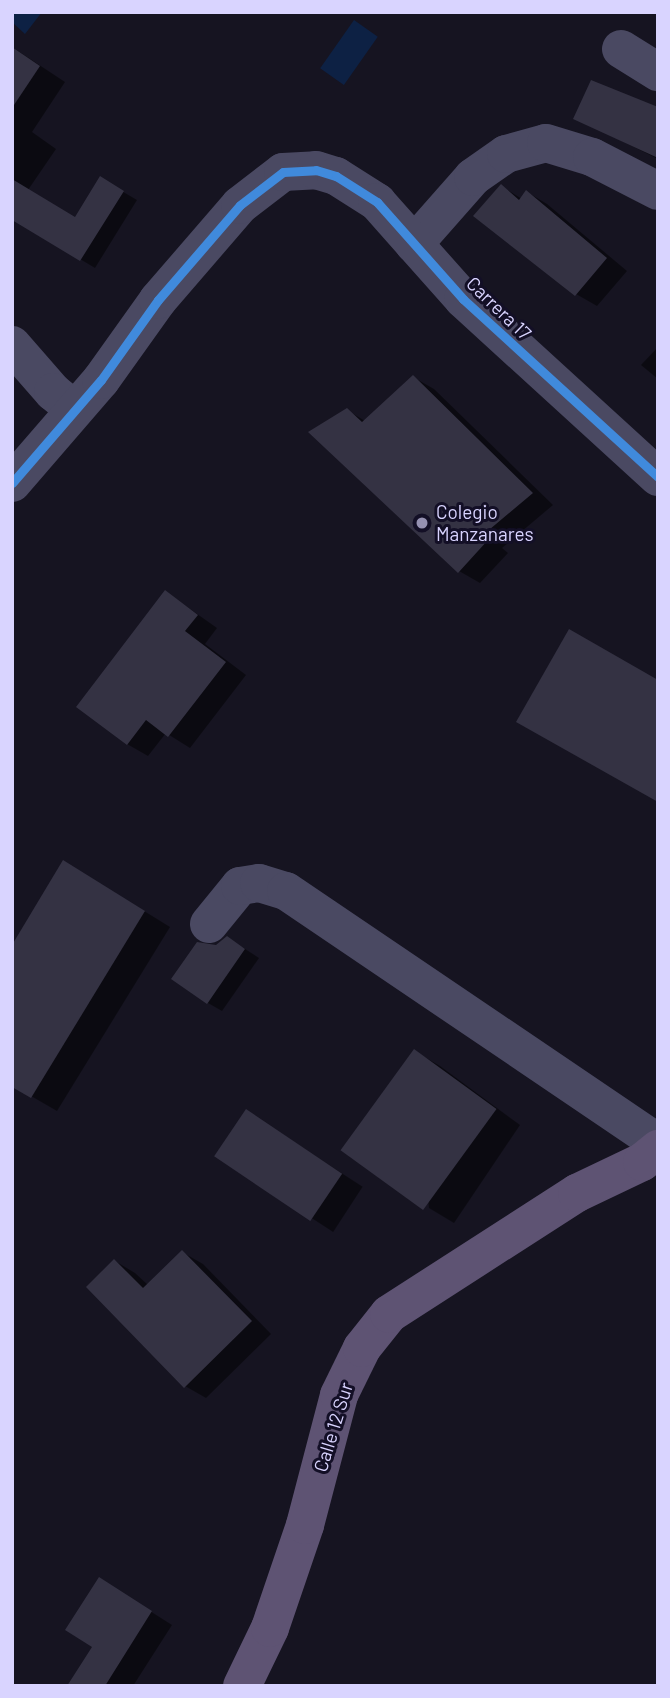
<!DOCTYPE html>
<style>
body{margin:0}
#map{position:relative;width:670px;height:1698px;overflow:hidden;background:#161421;font-family:Barlow,sans-serif}
div>[style]{position:absolute}
.water>*{inset:0;background:#0d2144;transform-origin:0 0}
.shadow>*{inset:0;background:#0007;transform-origin:0 0}
.building>*{inset:0;background:#343243;transform-origin:0 0}
.minor>*{height:38px;margin:-19px;padding:0 19px;transform-origin:19px;border-radius:19px;background:#4a4962}
.major>*{height:38px;margin:-19px;padding:0 19px;transform-origin:19px;border-radius:19px;background:#5e5373}
.cycleway>*{height:9px;margin:-4.5px;padding:0 4.5px;transform-origin:4.5px;border-radius:4.5px;background:#408adc}
.dots>*{width:19px;height:19px;translate:-50% -50%;box-sizing:border-box;border:4px solid #130f26;border-radius:50%}
span{translate:-50% -50%;white-space:nowrap;text-align:center;line-height:1.15;-webkit-text-stroke:6px #130f26;paint-order:stroke}
.street-label{font-size:19px;color:#d9d4ff}
.poi-label{font-size:19px;color:#d9d4ff}
.left{translate:0 -50%;text-align:left}
.frame{position:absolute;inset:0;border:14px solid #d9d4ff;pointer-events:none}
</style>
<div id="map">
<div class="water">
<div style="clip-path:polygon(12px 12px,42px 12px,25px 34px,12px 22px)"></div>
<div style="left:354px;top:20px;width:29px;height:59px;rotate:35deg"></div>
</div>
<div class="shadow">
<div style="clip-path:polygon(12px 47px,65px 82px,32px 132px,56px 149px,28px 190px,12px 180px)"></div>
<div style="clip-path:polygon(658px 109px,658px 159px,576px 118px)"></div>
<div style="clip-path:polygon(101px 179px,137px 200px,95px 268px,20px 223px,76px 219px)"></div>
<div style="clip-path:polygon(501px 186px,522px 199px,527px 192px,547px 204px,627px 271px,597px 306px,576px 294px)"></div>
<div style="clip-path:polygon(658px 347px,658px 379px,641px 365px)"></div>
<div style="clip-path:polygon(413px 377px,434px 389px,553px 505px,502px 548px,508px 553px,480px 583px,459px 571px,347px 410px,365px 421px)"></div>
<div style="clip-path:polygon(166px 592px,217px 628px,205px 644px,246px 675px,190px 748px,166px 733px,148px 756px,127px 744px)"></div>
<div style="clip-path:polygon(89px 877px,170px 927px,57px 1111px,12px 1085px)"></div>
<div style="clip-path:polygon(242px 947px,259px 958px,222px 1011px,208px 1003px)"></div>
<div style="clip-path:polygon(414px 1051px,440px 1066px,520px 1125px,454px 1223px,429px 1208px)"></div>
<div style="left:246px;top:1111px;width:139px;height:54px;rotate:33deg"></div>
<div style="clip-path:polygon(182px 1252px,203px 1264px,271px 1334px,206px 1398px,185px 1386px,115px 1261px,135px 1273px,148px 1285px)"></div>
<div style="clip-path:polygon(120px 1592px,172px 1625px,133px 1686px,69px 1686px,94px 1647px)"></div>
</div>
<div class="building">
<div style="clip-path:polygon(12px 47px,40px 66px,12px 108px)"></div>
<div style="clip-path:polygon(591px 80px,658px 107px,658px 158px,573px 119px)"></div>
<div style="clip-path:polygon(100px 176px,124px 191px,80px 261px,12px 220px,12px 179px,75px 217px)"></div>
<div style="clip-path:polygon(501px 184px,519px 200px,526px 190px,607px 258px,575px 296px,473px 216px)"></div>
<div style="clip-path:polygon(413px 375px,533px 493px,483px 535px,488px 540px,458px 573px,308px 432px,347px 408px,362px 422px)"></div>
<div style="clip-path:polygon(165px 590px,198px 615px,185px 631px,226px 662px,168px 737px,146px 720px,127px 745px,76px 707px)"></div>
<div style="clip-path:polygon(569px 629px,658px 680px,658px 802px,516px 722px)"></div>
<div style="clip-path:polygon(63px 860px,145px 911px,31px 1098px,12px 1087px,12px 945px)"></div>
<div style="clip-path:polygon(227px 936px,245px 949px,207px 1004px,171px 979px,197px 942px,216px 945px)"></div>
<div style="left:414px;top:1049px;width:102px;height:125px;rotate:36deg"></div>
<div style="left:246px;top:1109px;width:116px;height:57px;rotate:34deg"></div>
<div style="clip-path:polygon(182px 1250px,252px 1321px,184px 1388px,86px 1287px,114px 1259px,143px 1288px)"></div>
<div style="clip-path:polygon(99px 1577px,152px 1611px,105px 1686px,67px 1686px,92px 1647px,65px 1630px)"></div>
</div>
<div class="minor">
<div style="left:621px;top:49px;width:44px;rotate:31.9deg"></div>
<div style="left:414px;top:244px;width:89px;rotate:-48.6deg"></div>
<div style="left:473px;top:177px;width:40px;rotate:-34.9deg"></div>
<div style="left:506px;top:154px;width:41px;rotate:-15.4deg"></div>
<div style="left:546px;top:143px;width:48px;rotate:16.9deg"></div>
<div style="left:592px;top:157px;width:74px;rotate:27.3deg"></div>
<div style="left:12px;top:345px;width:62px;rotate:48.9deg"></div>
<div style="left:53px;top:392px;width:27px;rotate:39deg"></div>
<div style="left:12px;top:483px;width:136px;rotate:-49.2deg"></div>
<div style="left:101px;top:380px;width:98px;rotate:-54.5deg"></div>
<div style="left:158px;top:300px;width:125px;rotate:-49.2deg"></div>
<div style="left:240px;top:205px;width:54px;rotate:-37.5deg"></div>
<div style="left:283px;top:172px;width:33px;rotate:-3deg"></div>
<div style="left:316px;top:170px;width:21px;rotate:17deg"></div>
<div style="left:336px;top:176px;width:49px;rotate:32.4deg"></div>
<div style="left:377px;top:202px;width:130px;rotate:48.4deg"></div>
<div style="left:463px;top:299px;width:264px;rotate:42.4deg"></div>
<div style="left:209px;top:924px;width:49px;rotate:-50.8deg"></div>
<div style="left:240px;top:886px;width:19px;rotate:-9deg"></div>
<div style="left:259px;top:883px;width:28px;rotate:17deg"></div>
<div style="left:286px;top:891px;width:449px;rotate:34.1deg"></div>
</div>
<div class="major">
<div style="left:242px;top:1686px;width:64px;rotate:-64.2deg"></div>
<div style="left:270px;top:1628px;width:109px;rotate:-71.2deg"></div>
<div style="left:305px;top:1525px;width:134px;rotate:-75.3deg"></div>
<div style="left:339px;top:1395px;width:52px;rotate:-63.9deg"></div>
<div style="left:362px;top:1348px;width:43px;rotate:-51.5deg"></div>
<div style="left:389px;top:1314px;width:224px;rotate:-32.8deg"></div>
<div style="left:577px;top:1193px;width:72px;rotate:-25.5deg"></div>
<div style="left:642px;top:1162px;width:21px;rotate:-39deg"></div>
</div>
<div class="cycleway">
<div style="left:12px;top:483px;width:136px;rotate:-49.2deg"></div>
<div style="left:101px;top:380px;width:98px;rotate:-54.5deg"></div>
<div style="left:158px;top:300px;width:125px;rotate:-49.2deg"></div>
<div style="left:240px;top:205px;width:54px;rotate:-37.5deg"></div>
<div style="left:283px;top:172px;width:33px;rotate:-3deg"></div>
<div style="left:316px;top:170px;width:21px;rotate:17deg"></div>
<div style="left:336px;top:176px;width:49px;rotate:32.4deg"></div>
<div style="left:377px;top:202px;width:130px;rotate:48.4deg"></div>
<div style="left:463px;top:299px;width:264px;rotate:42.4deg"></div>
</div>
<div class="dots">
<div style="left:422px;top:523px;background:#9591b1"></div>
</div>
<div class="street-label">
<span style="left:499px;top:308px;rotate:44deg">Carrera 17</span>
<span style="left:333px;top:1427px;rotate:-73deg">Calle 12 Sur</span>
</div>
<div class="poi-label">
<span class="left" style="left:436px;top:523px">Colegio<br>Manzanares</span>
</div>
<div class="frame"></div>
</div>
